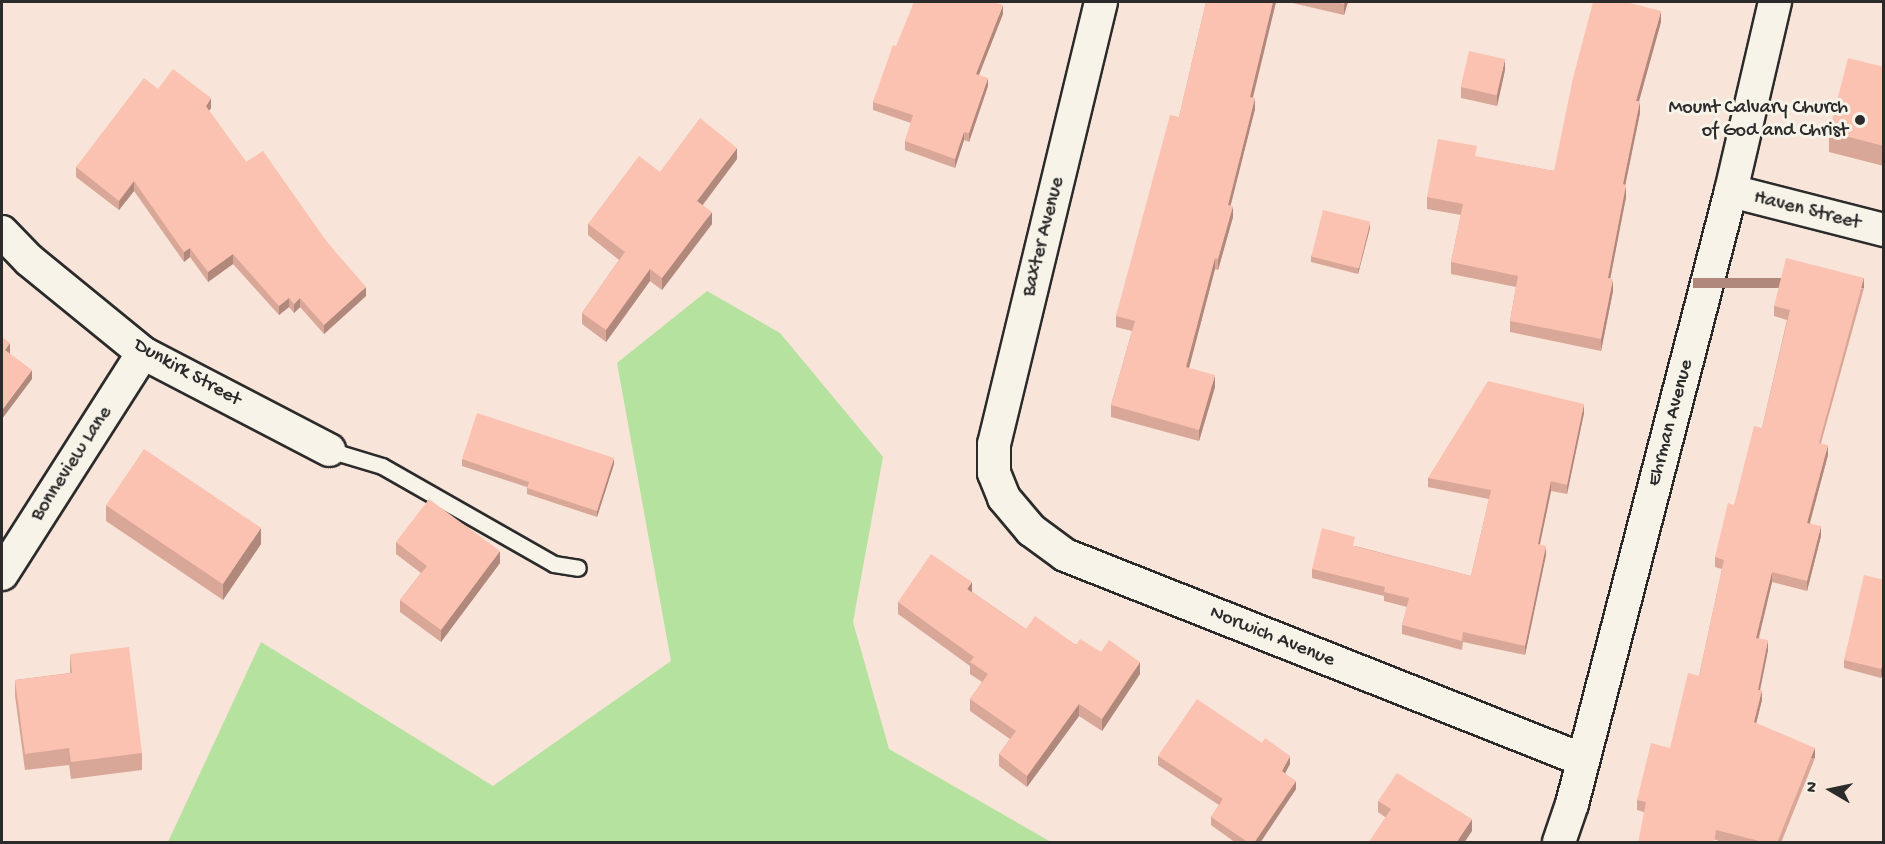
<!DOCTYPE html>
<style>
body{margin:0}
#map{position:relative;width:1885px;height:844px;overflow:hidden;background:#f8e4d8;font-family:"Gochi Hand",sans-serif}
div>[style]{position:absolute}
.green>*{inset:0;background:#b5e29f}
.roads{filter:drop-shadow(2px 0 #2b2b2b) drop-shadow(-2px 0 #2b2b2b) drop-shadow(0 2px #2b2b2b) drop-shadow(0 -2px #2b2b2b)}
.lane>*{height:15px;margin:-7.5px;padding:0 7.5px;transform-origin:7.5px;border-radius:7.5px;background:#f7f3e8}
.street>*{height:32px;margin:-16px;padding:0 16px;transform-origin:16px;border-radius:16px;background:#f7f3e8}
.wall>*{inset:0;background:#d8a798}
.shaded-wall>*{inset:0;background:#b0887c;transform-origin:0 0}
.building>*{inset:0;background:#fbc2b1;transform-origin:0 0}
.dots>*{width:16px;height:16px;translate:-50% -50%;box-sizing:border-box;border:3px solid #f7f3e8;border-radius:50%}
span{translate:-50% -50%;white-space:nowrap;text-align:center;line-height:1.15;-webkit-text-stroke:6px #f7f3e8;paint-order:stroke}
.poi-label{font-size:20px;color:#2b2b2b}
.right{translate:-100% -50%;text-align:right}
.street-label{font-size:20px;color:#2b2b2b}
.frame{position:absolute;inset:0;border:3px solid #2b2b2b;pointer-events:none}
.north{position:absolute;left:1801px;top:760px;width:60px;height:60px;-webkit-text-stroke:4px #f7f3e8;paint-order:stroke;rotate:279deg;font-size:16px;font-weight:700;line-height:24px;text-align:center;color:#2b2b2b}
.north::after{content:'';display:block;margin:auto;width:21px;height:27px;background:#2b2b2b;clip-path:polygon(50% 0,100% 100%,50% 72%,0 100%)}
</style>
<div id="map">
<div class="green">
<div style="clip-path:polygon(707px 291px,780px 333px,883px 457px,853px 622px,889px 749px,1051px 842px,168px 842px,261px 642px,493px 786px,671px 661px,617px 363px)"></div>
</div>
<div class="roads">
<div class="lane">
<div style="left:329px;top:450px;width:55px;rotate:16.8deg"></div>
<div style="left:382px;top:466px;width:198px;rotate:29.7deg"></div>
<div style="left:554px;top:564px;width:24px;rotate:9deg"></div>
</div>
<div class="street">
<div style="left:1101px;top:2px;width:455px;rotate:103.6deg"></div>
<div style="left:994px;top:444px;width:29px;rotate:90deg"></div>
<div style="left:994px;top:473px;width:27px;rotate:68deg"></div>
<div style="left:1004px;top:498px;width:42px;rotate:49.8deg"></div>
<div style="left:1031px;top:530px;width:42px;rotate:36.3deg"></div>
<div style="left:1065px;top:555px;width:557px;rotate:21.59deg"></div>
<div style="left:1731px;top:191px;width:158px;rotate:14.3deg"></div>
<div style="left:2px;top:232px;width:39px;rotate:46deg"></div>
<div style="left:29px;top:260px;width:147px;rotate:39.2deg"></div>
<div style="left:143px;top:353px;width:210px;rotate:27.5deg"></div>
<div style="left:2px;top:574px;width:262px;rotate:-57.5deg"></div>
<div style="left:1559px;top:842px;width:40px;rotate:-71.1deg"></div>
<div style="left:1572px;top:804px;width:633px;rotate:-75.46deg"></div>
<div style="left:1731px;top:191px;width:194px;rotate:-76.9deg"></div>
</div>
</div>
<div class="wall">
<div style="clip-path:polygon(1206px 2px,1276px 2px,1253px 98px,1255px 109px,1230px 205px,1233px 217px,1218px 270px,1215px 269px,1189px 368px,1215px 387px,1199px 441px,1111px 417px,1111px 405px,1132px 331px,1116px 327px,1116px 316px,1179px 117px)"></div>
<div style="clip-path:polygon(1288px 2px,1348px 2px,1344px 15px)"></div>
<div style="clip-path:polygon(1003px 14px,979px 75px,988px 86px,969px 142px,964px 140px,955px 168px,905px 150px,905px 141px,911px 123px,873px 110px,873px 102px,896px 46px)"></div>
<div style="clip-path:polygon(1661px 22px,1639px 101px,1640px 113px,1625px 185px,1626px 197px,1610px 279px,1613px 291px,1601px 351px,1510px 332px,1510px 321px,1516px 287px,1451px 274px,1451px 262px,1461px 215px,1427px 209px,1427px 197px,1477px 157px,1554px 171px)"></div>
<div style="clip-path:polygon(1884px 67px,1884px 166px,1829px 152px,1829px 132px)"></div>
<div style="clip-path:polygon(1505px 70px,1497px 106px,1461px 98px,1461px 87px)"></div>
<div style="clip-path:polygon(158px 89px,211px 108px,209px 111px,246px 162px,327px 242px,366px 296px,324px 334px,300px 307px,294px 313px,289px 307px,279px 315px,233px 264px,208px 282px,190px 257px,184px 262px,134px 191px,119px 210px,76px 177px,76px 167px)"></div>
<div style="clip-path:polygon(737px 159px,703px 205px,712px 224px,662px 290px,650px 281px,606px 342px,582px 324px,582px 313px,619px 260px,588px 235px,588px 224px,660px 172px)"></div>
<div style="clip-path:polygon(1370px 228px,1358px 274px,1311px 262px,1311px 256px)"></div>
<div style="clip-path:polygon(1864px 288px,1821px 443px,1828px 455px,1810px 523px,1821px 536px,1807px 591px,1772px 582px,1759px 638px,1768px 650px,1760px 690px,1762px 700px,1756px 723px,1815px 758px,1781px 843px,1725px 843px,1716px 840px,1644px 812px,1637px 810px,1637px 800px,1670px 748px,1699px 676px,1722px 569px,1715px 567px,1715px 557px,1762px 428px,1787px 320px,1774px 316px,1774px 306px)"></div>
<div style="clip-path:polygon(1584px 413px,1567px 494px,1551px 491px,1540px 544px,1546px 555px,1525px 655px,1463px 642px,1462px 650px,1402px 634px,1402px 625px,1407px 607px,1384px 601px,1384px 596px,1312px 578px,1312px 569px,1355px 546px,1471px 576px,1489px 499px,1428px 487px,1428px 478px)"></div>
<div style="clip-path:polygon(462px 459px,614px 464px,597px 517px,527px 494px,527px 487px,462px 466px)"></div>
<div style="clip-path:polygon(106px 505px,261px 544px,223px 600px,106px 521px)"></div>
<div style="clip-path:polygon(396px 542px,500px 563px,441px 642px,400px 612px,400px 600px,421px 573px,396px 554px)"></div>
<div style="clip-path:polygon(1884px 580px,1884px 670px,1881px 678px,1844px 668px,1844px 660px)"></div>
<div style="clip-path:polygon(972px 592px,1026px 629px,1101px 652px,1140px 674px,1102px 731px,1079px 716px,1027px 787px,999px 766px,999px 754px,1010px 739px,970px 711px,970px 699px,982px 682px,970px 674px,970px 666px,898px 614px,898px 602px)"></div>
<div style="clip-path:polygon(70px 654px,142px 753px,142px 770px,71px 779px,69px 765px,25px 770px,15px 696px,15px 680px,70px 673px)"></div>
<div style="clip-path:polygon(1158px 756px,1290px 764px,1285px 773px,1296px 789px,1260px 843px,1236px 843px,1211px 825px,1211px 817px,1219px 805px,1158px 765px)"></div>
<div style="clip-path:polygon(1378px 801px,1472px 831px,1385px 817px,1378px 812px)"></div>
</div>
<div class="shaded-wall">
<div style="clip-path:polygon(1273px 2px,1276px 2px,1250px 108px,1250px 97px)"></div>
<div style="clip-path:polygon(1345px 2px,1348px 2px,1344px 15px,1344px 4px)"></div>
<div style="clip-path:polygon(1003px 5px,1003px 14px,976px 82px,976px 74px)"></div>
<div style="clip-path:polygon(1661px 11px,1661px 22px,1636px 112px,1636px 101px)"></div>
<div style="clip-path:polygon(1505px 59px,1505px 70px,1497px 106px,1497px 94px)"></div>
<div style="clip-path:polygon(988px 78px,988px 86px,969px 142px,969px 133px)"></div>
<div style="clip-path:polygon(211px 98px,211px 108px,206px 115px,206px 106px)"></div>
<div style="clip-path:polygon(1255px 98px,1255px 109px,1228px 216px,1228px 205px)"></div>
<div style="clip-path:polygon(1640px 101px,1640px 113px,1623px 196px,1623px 184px)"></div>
<div style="clip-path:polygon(964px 132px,964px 140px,955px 168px,955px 159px)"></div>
<div style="clip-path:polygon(737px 148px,737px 159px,697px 212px,697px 201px)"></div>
<div style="clip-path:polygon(134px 181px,134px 191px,119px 210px,119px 201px)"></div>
<div style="clip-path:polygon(1626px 185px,1626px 197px,1608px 290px,1608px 278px)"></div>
<div style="clip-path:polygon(1233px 206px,1233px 217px,1218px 270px,1218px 259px)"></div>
<div style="clip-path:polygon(712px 212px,712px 224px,662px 290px,662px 278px)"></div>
<div style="clip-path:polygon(1370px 222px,1370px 228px,1358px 274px,1358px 268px)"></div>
<div style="clip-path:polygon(190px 248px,190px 257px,184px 262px,184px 252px)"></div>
<div style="clip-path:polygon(233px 254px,233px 264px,208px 282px,208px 272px)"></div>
<div style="clip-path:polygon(1215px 258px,1215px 269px,1186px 379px,1186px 367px)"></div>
<div style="clip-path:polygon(650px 269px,650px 281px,606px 342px,606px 330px)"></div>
<div style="left:1864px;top:278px;width:10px;height:171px;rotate:90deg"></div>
<div style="clip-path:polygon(1613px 279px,1613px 291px,1601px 351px,1601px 339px)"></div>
<div style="clip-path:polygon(366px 287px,366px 296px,324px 334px,324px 325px)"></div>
<div style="clip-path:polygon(289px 298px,289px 307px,279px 315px,279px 306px)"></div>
<div style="clip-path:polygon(300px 298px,300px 307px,294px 313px,294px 304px)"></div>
<div style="clip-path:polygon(10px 343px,10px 353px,5px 359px,5px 350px)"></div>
<div style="clip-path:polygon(32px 370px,32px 379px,2px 419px,2px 410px)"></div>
<div style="clip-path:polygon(1215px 375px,1215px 387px,1199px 441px,1199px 430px)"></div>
<div style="clip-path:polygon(1584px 404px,1584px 413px,1567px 494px,1567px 485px)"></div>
<div style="clip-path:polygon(1828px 445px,1828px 455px,1807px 533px,1807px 523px)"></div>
<div style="clip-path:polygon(614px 458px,614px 464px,597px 517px,597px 511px)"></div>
<div style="clip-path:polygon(1551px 481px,1551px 491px,1538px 553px,1538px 544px)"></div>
<div style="clip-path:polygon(1821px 526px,1821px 536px,1807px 591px,1807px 581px)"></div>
<div style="clip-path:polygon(261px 528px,261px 544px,223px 600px,223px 583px)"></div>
<div style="clip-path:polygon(1546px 546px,1546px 555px,1525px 655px,1525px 646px)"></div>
<div style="clip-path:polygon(500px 551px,500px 563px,441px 642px,441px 630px)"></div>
<div style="clip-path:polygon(1772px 572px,1772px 582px,1756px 648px,1756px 638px)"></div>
<div style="clip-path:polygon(972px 582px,972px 594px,967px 589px)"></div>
<div style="clip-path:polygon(1768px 640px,1768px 650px,1758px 700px,1758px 690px)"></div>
<div style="clip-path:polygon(1884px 661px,1884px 670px,1881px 678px,1881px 669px)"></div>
<div style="clip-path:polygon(1140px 662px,1140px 674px,1102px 731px,1102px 719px)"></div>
<div style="clip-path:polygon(1762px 690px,1762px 700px,1754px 732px,1754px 722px)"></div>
<div style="clip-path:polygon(1079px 704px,1079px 716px,1027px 787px,1027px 776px)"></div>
<div style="left:1815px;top:748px;width:10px;height:102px;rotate:90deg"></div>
<div style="clip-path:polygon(1290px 756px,1290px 764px,1282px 779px,1282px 771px)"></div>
<div style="clip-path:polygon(1296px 781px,1296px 789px,1260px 843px,1254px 843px)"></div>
<div style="clip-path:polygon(1472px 819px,1472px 831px,1464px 843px,1456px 843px)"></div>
</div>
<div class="building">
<div style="clip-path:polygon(914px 2px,994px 2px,1003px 5px,976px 74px,988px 78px,969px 133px,964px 132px,955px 159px,905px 141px,913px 115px,873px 102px,893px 45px,896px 46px)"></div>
<div style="clip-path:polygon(1206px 2px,1273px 2px,1250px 97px,1255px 98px,1228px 205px,1233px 206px,1218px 259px,1215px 258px,1186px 367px,1215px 375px,1199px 430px,1111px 405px,1135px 321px,1116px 316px,1170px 115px,1179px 117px)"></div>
<div style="clip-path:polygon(1334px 2px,1345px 2px,1344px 4px)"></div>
<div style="clip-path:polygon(1593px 2px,1626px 2px,1661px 11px,1636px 101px,1640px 101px,1623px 184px,1626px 185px,1608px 278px,1613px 279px,1601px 339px,1510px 321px,1518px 276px,1451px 262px,1463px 204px,1427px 197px,1438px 139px,1477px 146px,1475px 156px,1554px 171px,1573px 78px)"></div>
<div style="left:1469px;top:51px;width:37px;height:37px;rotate:13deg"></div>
<div style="clip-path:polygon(1848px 58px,1884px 67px,1884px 146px,1829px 132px)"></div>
<div style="clip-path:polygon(173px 69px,211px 98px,206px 106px,246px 162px,263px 151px,327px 242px,366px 287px,324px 325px,300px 298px,294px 304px,289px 298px,279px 306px,233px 254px,208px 272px,190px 248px,184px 252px,134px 181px,119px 201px,76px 167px,144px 78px,158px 89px)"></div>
<div style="clip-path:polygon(700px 118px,737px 148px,697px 201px,712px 212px,662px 278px,650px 269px,606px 330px,582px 313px,625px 252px,588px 224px,639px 156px,660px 172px)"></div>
<div style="left:1323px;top:210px;width:49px;height:48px;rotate:14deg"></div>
<div style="clip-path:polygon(1786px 258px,1864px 278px,1819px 443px,1828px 445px,1807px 523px,1821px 526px,1807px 581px,1772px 572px,1756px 638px,1768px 640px,1758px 690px,1762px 690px,1754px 722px,1815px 748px,1777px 843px,1767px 843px,1716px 830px,1714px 843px,1638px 843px,1646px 802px,1637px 800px,1651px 743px,1670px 748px,1688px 673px,1699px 676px,1724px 560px,1715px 557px,1728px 503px,1734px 505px,1754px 426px,1762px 428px,1790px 310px,1774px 306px)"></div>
<div style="clip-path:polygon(2px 337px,10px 343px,5px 350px,32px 370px,2px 410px)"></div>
<div style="clip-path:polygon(1488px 381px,1584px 404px,1567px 485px,1551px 481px,1538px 544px,1546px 546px,1525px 646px,1463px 632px,1462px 641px,1402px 625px,1409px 598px,1384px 592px,1385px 587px,1312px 569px,1322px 528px,1355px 537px,1353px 546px,1471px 576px,1491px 490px,1428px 478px)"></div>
<div style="clip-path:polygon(477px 413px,614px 458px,597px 511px,527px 488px,529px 482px,462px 459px)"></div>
<div style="left:144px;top:449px;width:141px;height:68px;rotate:34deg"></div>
<div style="clip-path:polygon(429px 499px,500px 551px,441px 630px,400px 600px,427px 566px,396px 542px)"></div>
<div style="clip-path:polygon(931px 554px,972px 582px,967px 589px,1026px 629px,1035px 616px,1076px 645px,1080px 639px,1101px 652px,1109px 640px,1140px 662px,1102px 719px,1079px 704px,1027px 776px,999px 754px,1016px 731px,970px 699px,988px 674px,970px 662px,974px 657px,898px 602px)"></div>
<div style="clip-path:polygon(1864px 575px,1884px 580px,1884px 661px,1881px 669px,1844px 660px)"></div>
<div style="clip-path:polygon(129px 647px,142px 753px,71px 762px,69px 748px,25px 754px,15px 680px,72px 673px,70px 654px)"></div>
<div style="clip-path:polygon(1197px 699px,1262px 743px,1265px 738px,1290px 756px,1282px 771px,1296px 781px,1254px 843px,1249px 843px,1211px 817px,1223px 799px,1158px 756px)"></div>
<div style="clip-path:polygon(1397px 773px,1472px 819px,1456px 843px,1368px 843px,1391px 809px,1378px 801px)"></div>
</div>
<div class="dots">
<div style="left:1860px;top:120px;background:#2b2b2b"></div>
</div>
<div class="poi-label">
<span class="right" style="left:1848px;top:120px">Mount Calvary Church<br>of God and Christ</span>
</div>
<div class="street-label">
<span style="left:1807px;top:211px;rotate:14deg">Haven Street</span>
<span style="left:1044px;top:237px;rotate:-76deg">Baxter Avenue</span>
<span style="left:187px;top:373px;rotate:29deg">Dunkirk Street</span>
<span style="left:1671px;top:423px;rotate:-75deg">Ehrman Avenue</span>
<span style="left:72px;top:464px;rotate:-57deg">Bonneview Lane</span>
<span style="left:1272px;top:637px;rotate:22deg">Norwich Avenue</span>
</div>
<div class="frame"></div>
<div class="north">N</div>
</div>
